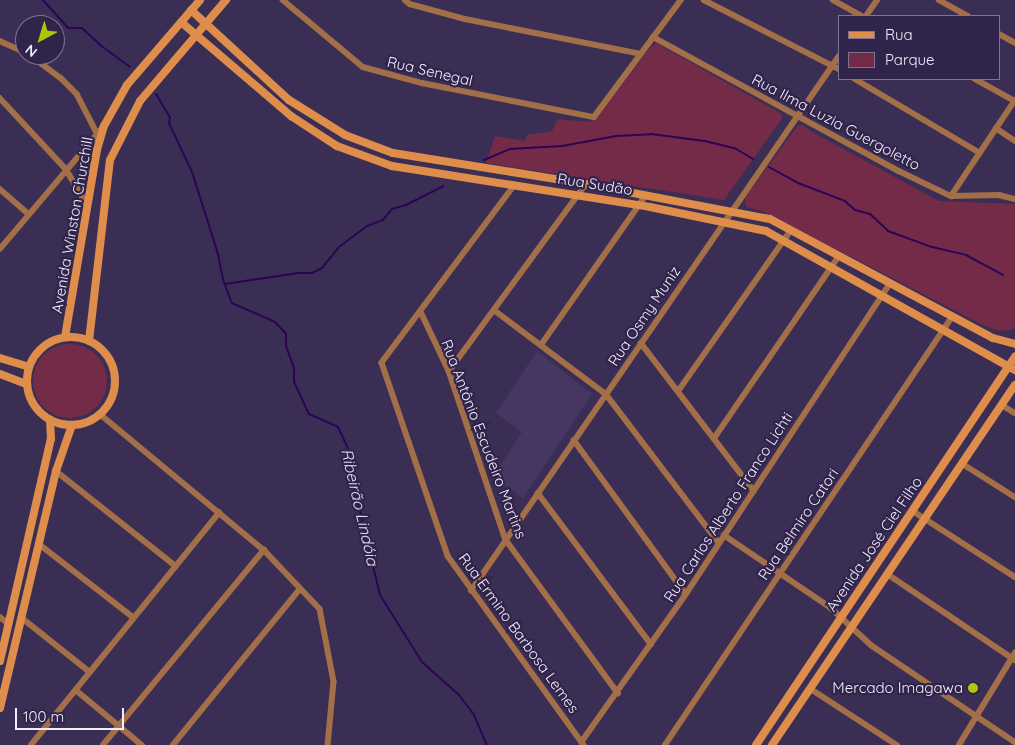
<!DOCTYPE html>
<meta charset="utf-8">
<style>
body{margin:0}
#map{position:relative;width:1015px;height:745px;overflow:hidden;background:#3b2e55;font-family:Quicksand,sans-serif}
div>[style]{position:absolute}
.built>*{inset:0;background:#453663}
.green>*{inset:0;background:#742b48}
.round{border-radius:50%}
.stream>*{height:2px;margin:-1px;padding:0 1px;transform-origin:1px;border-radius:1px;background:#2c0456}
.street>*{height:5.5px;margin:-2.75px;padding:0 2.75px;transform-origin:2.75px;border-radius:2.75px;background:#a26f48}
.secondary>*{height:8px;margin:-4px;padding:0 4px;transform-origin:4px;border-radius:4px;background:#de8d4b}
.secondary>.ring{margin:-4px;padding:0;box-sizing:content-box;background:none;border:8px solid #de8d4b;border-radius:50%}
.dots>*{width:14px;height:14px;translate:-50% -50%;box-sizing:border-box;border:2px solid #31244a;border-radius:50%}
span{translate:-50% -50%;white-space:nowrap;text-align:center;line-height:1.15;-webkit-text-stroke:4.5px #31244a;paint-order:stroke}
.street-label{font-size:15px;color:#f1edfc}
.poi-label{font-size:15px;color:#f1edfc}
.right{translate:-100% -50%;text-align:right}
.water-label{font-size:16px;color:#e0daf1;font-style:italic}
.legend{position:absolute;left:838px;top:15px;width:162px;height:65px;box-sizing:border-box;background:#31244a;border:1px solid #7e7491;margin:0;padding:6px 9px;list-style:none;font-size:15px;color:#f1edfc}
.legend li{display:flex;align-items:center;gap:10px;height:25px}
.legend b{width:25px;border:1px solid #7e7491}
.north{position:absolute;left:15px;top:15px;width:50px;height:50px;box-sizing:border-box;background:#31244a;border:1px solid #7e7491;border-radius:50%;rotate:219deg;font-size:14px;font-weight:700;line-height:20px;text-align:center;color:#f1edfc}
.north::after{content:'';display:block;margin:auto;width:18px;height:22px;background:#aec60a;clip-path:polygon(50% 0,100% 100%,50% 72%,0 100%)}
.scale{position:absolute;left:15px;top:708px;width:109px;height:22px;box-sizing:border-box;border:2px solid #f1edfc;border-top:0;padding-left:6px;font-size:15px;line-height:18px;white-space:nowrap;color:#f1edfc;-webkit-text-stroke:4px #31244a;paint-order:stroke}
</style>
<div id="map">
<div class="built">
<div style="clip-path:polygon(537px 351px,592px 394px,523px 498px,493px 477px,522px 432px,496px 413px)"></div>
</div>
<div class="green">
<div style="clip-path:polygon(656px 43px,780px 113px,783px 117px,724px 200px,486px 163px,495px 136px,525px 141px,527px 135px,552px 131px,558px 119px,587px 122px,595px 120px,651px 47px)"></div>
<div style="clip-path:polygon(798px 125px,803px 125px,812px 132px,939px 201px,1015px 204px,1015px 326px,1011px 330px,1000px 331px,985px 326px,764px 212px,747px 207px,745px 204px,745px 198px)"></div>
<div class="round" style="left:33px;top:344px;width:74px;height:74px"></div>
</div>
<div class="stream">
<div style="left:43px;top:0;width:38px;rotate:48deg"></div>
<div style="left:68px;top:28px;width:14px"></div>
<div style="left:82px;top:28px;width:25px;rotate:43deg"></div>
<div style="left:100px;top:45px;width:37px;rotate:36deg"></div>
<div style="left:156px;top:94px;width:27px;rotate:59deg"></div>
<div style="left:170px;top:117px;width:6px;rotate:99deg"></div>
<div style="left:169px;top:123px;width:54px;rotate:64.9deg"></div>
<div style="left:192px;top:172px;width:86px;rotate:72.4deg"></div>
<div style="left:218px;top:254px;width:26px;rotate:79deg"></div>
<div style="left:223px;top:280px;width:25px;rotate:69deg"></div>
<div style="left:232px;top:303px;width:47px;rotate:23.8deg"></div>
<div style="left:275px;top:322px;width:16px;rotate:47deg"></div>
<div style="left:286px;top:334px;width:12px;rotate:90deg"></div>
<div style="left:286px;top:346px;width:23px;rotate:70deg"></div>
<div style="left:294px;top:368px;width:14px;rotate:90deg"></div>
<div style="left:294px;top:382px;width:35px;rotate:65deg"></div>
<div style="left:309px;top:414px;width:32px;rotate:24deg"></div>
<div style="left:338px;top:427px;width:31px;rotate:65deg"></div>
<div style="left:351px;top:455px;width:43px;rotate:82.1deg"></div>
<div style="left:357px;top:498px;width:100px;rotate:76.7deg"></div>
<div style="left:380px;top:595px;width:79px;rotate:57.9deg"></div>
<div style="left:422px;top:662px;width:50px;rotate:41.7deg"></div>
<div style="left:459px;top:695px;width:25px;rotate:53deg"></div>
<div style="left:474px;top:715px;width:33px;rotate:67deg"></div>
<div style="left:484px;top:160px;width:28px;rotate:-23deg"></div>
<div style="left:510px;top:149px;width:52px;rotate:-3.3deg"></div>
<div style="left:562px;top:146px;width:55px;rotate:-10.5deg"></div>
<div style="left:616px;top:136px;width:35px;rotate:-3deg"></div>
<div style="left:651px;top:134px;width:54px;rotate:7.4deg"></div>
<div style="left:705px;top:141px;width:32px;rotate:14deg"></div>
<div style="left:736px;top:149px;width:20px;rotate:30deg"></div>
<div style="left:769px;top:167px;width:33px;rotate:29deg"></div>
<div style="left:798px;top:183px;width:50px;rotate:21deg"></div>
<div style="left:845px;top:201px;width:13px;rotate:42deg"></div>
<div style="left:855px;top:210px;width:16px;rotate:15deg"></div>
<div style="left:870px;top:214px;width:25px;rotate:43deg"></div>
<div style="left:888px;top:231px;width:47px;rotate:20deg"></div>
<div style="left:932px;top:247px;width:35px;rotate:13deg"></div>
<div style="left:966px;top:255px;width:42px;rotate:28.4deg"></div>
<div style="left:225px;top:284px;width:74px;rotate:-8.6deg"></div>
<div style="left:298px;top:273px;width:14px"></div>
<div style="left:312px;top:273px;width:11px;rotate:-27deg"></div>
<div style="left:322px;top:268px;width:27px;rotate:-51deg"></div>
<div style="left:339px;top:247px;width:35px;rotate:-37deg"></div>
<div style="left:367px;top:226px;width:17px;rotate:-21deg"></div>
<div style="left:383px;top:220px;width:14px;rotate:-51deg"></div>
<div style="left:392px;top:209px;width:15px;rotate:-16deg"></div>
<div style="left:406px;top:205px;width:42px;rotate:-26.6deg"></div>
</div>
<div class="street">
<div style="left:283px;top:0;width:104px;rotate:39.9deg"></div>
<div style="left:363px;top:67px;width:61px;rotate:15.2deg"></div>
<div style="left:422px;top:83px;width:175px;rotate:11.2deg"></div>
<div style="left:594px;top:117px;width:146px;rotate:-53.4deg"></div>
<div style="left:405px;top:0;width:6px;rotate:39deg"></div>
<div style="left:410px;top:4px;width:57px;rotate:15.3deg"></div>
<div style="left:465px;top:19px;width:179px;rotate:11.2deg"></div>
<div style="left:704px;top:0;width:152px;rotate:27.1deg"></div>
<div style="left:833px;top:0;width:33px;rotate:29deg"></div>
<div style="left:939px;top:0;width:33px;rotate:29deg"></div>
<div style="left:866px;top:16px;width:19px;rotate:-55deg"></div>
<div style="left:999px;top:34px;width:18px;rotate:29deg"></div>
<div style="left:653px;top:37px;width:280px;rotate:28.6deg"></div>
<div style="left:899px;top:171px;width:58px;rotate:25.7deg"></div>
<div style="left:951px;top:196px;width:48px;rotate:-1.2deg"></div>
<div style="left:999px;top:195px;width:16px;rotate:14deg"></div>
<div style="left:0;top:41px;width:27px;rotate:24deg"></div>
<div style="left:30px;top:55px;width:39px;rotate:37deg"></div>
<div style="left:61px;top:78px;width:23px;rotate:45deg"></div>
<div style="left:77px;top:94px;width:44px;rotate:62.9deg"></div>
<div style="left:855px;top:79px;width:145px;rotate:30.6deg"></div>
<div style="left:975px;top:79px;width:46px;rotate:28.8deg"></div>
<div style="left:0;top:98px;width:97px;rotate:47.1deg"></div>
<div style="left:66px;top:169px;width:43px;rotate:59.3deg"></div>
<div style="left:996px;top:128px;width:23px;rotate:34deg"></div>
<div style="left:515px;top:185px;width:222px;rotate:126.8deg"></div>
<div style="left:382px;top:363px;width:204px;rotate:71.1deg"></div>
<div style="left:448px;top:556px;width:233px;rotate:54.3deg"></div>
<div style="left:0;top:189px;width:38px;rotate:41deg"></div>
<div style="left:951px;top:196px;width:115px;rotate:-56.3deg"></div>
<div style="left:0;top:249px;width:160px;rotate:-49.8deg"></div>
<div style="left:494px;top:310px;width:140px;rotate:36.9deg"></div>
<div style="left:606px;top:394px;width:187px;rotate:52.8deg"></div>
<div style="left:421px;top:312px;width:65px;rotate:64.6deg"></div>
<div style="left:449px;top:371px;width:178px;rotate:71.4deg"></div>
<div style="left:506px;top:540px;width:190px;rotate:53.8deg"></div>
<div style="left:641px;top:343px;width:186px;rotate:52.6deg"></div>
<div style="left:541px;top:345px;width:183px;rotate:-55deg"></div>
<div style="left:449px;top:371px;width:232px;rotate:-53.8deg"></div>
<div style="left:679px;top:390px;width:195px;rotate:-55deg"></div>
<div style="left:1002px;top:405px;width:15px;rotate:32deg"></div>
<div style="left:100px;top:414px;width:213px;rotate:39.7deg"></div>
<div style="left:264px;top:550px;width:81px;rotate:46.5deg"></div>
<div style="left:320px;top:609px;width:74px;rotate:79.1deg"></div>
<div style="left:334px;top:682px;width:63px;rotate:95.4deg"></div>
<div style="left:715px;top:437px;width:219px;rotate:-55.6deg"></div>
<div style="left:574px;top:440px;width:190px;rotate:54deg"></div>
<div style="left:963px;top:464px;width:62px;rotate:32.4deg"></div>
<div style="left:56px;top:471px;width:153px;rotate:38.4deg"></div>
<div style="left:538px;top:493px;width:189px;rotate:53.2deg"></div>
<div style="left:913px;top:511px;width:121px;rotate:32.9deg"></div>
<div style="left:724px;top:535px;width:128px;rotate:34.2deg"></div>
<div style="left:830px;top:607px;width:56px;rotate:42.8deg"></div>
<div style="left:871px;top:645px;width:174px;rotate:34deg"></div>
<div style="left:39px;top:544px;width:120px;rotate:37.9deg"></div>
<div style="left:889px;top:575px;width:152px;rotate:34deg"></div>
<div style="left:471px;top:591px;width:649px;rotate:-55.48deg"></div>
<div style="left:0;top:617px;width:11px;rotate:38deg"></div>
<div style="left:22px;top:618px;width:87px;rotate:38.5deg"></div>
<div style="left:811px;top:689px;width:103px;rotate:33.1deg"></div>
<div style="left:76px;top:690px;width:86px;rotate:39.8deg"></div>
<div style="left:582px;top:741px;width:180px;rotate:-54.7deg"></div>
<div style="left:686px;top:594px;width:371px;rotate:-56.7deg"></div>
<div style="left:31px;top:745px;width:299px;rotate:-51deg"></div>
<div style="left:103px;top:745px;width:253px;rotate:-50.5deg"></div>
<div style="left:173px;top:745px;width:201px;rotate:-50.9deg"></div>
<div style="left:665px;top:745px;width:515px;rotate:-56.16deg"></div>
<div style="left:959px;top:745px;width:108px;rotate:-58.7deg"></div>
</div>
<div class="secondary">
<div style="left:191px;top:10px;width:133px;rotate:42.6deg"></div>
<div style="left:289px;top:100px;width:66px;rotate:32deg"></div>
<div style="left:345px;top:135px;width:51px;rotate:20.6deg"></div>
<div style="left:393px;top:153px;width:195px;rotate:9.1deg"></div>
<div style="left:586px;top:184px;width:187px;rotate:10.8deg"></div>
<div style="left:770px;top:219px;width:253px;rotate:28.1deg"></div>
<div style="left:993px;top:338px;width:23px;rotate:15deg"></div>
<div style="left:181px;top:22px;width:145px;rotate:40.5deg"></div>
<div style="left:291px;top:116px;width:55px;rotate:33.1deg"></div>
<div style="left:337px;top:146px;width:59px;rotate:20deg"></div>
<div style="left:392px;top:166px;width:261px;rotate:9deg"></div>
<div style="left:650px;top:207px;width:118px;rotate:11.7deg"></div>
<div style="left:766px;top:231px;width:285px;rotate:29.2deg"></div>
<div style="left:65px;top:337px;width:190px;rotate:-80.3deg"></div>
<div style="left:97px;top:150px;width:25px;rotate:-74deg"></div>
<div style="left:104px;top:126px;width:47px;rotate:-60.7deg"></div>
<div style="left:127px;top:85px;width:112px;rotate:-49.3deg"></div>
<div class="ring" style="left:27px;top:337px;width:80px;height:80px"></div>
<div style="left:89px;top:341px;width:182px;rotate:-83.4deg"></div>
<div style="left:110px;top:160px;width:66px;rotate:-63deg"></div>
<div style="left:140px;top:101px;width:133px;rotate:-49.6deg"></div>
<div style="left:0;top:358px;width:30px;rotate:17deg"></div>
<div style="left:0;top:374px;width:28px;rotate:21deg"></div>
<div style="left:0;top:661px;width:228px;rotate:-77.1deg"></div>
<div style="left:51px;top:439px;width:19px;rotate:-93deg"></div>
<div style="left:0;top:708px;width:244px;rotate:-76.7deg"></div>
<div style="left:56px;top:471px;width:49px;rotate:-70.8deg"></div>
<div style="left:756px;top:745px;width:467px;rotate:-56.3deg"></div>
<div style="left:772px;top:745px;width:434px;rotate:-56deg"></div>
</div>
<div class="dots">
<div style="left:973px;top:688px;background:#aec60a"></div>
</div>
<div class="street-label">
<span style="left:430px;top:71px;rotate:13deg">Rua Senegal</span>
<span style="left:836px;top:122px;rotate:28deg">Rua Ilma Luzia Guergoletto</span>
<span style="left:595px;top:184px;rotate:9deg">Rua Sudão</span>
<span style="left:72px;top:225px;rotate:-80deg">Avenida Winston Churchill</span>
<span style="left:644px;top:316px;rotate:-56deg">Rua Osmy Muniz</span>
<span style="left:484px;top:439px;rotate:69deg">Rua Antônio Escudeiro Martins</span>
<span style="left:728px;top:507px;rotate:-57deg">Rua Carlos Alberto Franco Lichti</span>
<span style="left:798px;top:524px;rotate:-56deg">Rua Belmiro Catori</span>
<span style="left:874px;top:544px;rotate:-56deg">Avenida José Ciel Filho</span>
<span style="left:519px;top:633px;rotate:54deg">Rua Ermino Barbosa Lemes</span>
</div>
<div class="poi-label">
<span class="right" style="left:963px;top:688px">Mercado Imagawa</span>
</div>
<div class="water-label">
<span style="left:360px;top:507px;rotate:77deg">Ribeirão Lindóia</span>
</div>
<ul class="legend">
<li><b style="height:6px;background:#de8d4b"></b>Rua</li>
<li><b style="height:14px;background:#742b48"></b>Parque</li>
</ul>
<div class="north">N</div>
<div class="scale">100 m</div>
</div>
